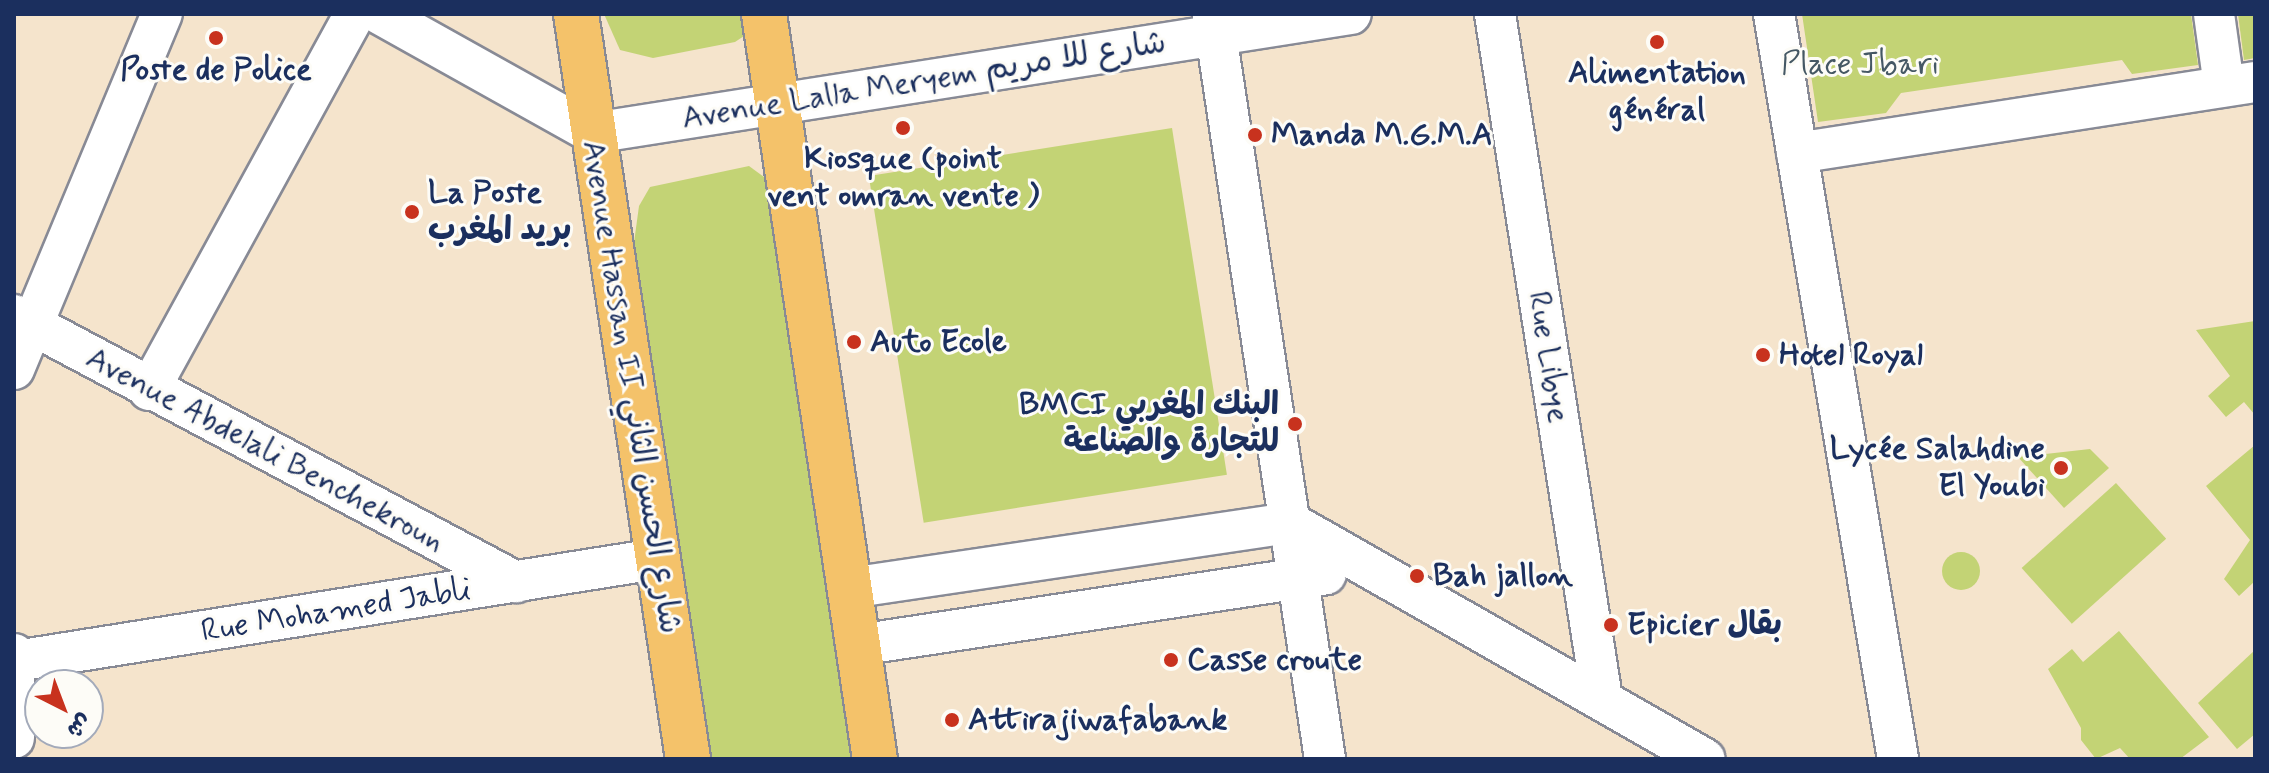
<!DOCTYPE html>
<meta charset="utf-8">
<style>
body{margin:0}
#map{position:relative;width:2269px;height:773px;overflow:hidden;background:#f5e4cc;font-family:Mynerve,"Playpen Sans Arabic",sans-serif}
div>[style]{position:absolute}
.green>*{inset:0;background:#c3d375;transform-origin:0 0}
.round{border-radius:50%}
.roads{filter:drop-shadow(2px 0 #888a95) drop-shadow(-2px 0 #888a95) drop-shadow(0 2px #888a95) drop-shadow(0 -2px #888a95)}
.minor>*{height:40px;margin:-20px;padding:0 20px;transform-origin:20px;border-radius:20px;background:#fff}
.major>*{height:44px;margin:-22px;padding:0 22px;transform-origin:22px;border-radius:22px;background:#f4c26a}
.dots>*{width:22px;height:22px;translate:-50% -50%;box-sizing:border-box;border:4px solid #fdfcf7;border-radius:50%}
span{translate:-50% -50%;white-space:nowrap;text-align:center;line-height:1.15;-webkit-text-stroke:6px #fdfcf7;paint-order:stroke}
.park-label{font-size:32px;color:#455864}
.poi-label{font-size:32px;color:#1b2f5e;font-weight:700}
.left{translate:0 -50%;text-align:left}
.right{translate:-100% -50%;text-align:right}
.street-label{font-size:32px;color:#1b2f5e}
.frame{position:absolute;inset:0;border:16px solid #1b2f5e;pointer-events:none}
.north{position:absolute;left:24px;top:669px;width:80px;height:80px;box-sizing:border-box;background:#fdfcf7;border:2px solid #a3aaba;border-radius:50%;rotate:138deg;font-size:22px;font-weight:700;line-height:32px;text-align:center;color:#1b2f5e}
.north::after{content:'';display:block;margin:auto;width:28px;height:36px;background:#c8321e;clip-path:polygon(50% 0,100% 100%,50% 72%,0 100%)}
</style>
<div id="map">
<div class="green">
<div style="clip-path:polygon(604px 14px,757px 14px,753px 30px,735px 42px,653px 58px,620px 50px)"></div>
<div style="clip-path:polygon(1802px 14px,2191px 14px,2198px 65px,2132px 74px,2122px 60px,1901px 93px,1886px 113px,1818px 122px)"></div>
<div style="clip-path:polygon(2238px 14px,2255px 14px,2255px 58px,2244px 60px)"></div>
<div style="left:1172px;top:128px;width:351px;height:307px;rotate:81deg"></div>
<div style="clip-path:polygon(749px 166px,772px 183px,875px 759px,711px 759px,633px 250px,639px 206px,650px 187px)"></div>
<div style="clip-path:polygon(2255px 321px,2255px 415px,2244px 402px,2226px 417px,2208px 396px,2230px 376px,2196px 330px)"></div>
<div style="clip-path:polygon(2255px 445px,2255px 581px,2239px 596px,2224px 579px,2250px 540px,2206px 486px)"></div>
<div style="clip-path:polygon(2090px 449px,2109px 468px,2064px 508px,2018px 457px)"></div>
<div style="left:2116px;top:483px;width:75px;height:127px;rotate:48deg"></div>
<div class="round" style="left:1942px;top:552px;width:38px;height:38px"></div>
<div style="clip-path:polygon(2119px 631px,2209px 737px,2180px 759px,2130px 759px,2120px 748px,2096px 759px,2081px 740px,2081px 728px,2048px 669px,2072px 649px,2083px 662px)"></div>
<div style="clip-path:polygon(2255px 650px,2255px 734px,2237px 749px,2198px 703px)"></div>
</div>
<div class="roads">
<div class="minor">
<div style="left:380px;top:14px;width:244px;rotate:29.2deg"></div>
<div style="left:593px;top:133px;width:767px;rotate:-8.92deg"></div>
<div style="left:1213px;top:14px;width:753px;rotate:81.45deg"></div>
<div style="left:1495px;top:14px;width:693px;rotate:81.12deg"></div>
<div style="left:1774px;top:14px;width:755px;rotate:80.55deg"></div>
<div style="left:2214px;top:14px;width:73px;rotate:82.1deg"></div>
<div style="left:1797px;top:153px;width:463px;rotate:-8.8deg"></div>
<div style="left:14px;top:315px;width:569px;rotate:28.01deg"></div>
<div style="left:14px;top:369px;width:385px;rotate:-67.4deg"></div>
<div style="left:149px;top:390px;width:429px;rotate:-61.3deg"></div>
<div style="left:849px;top:588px;width:447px;rotate:-8.4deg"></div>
<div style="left:1291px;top:523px;width:476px;rotate:29.7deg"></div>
<div style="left:858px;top:645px;width:473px;rotate:-8.6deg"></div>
<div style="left:14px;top:654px;width:84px;rotate:90deg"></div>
<div style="left:16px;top:661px;width:648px;rotate:-9.06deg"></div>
</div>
<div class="major">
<div style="left:576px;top:14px;width:753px;rotate:81.45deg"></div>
<div style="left:764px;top:14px;width:753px;rotate:81.53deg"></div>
</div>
</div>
<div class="dots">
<div style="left:216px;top:38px;background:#c8321e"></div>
<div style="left:1657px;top:42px;background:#c8321e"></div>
<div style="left:903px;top:128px;background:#c8321e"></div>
<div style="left:1255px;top:135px;background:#c8321e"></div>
<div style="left:412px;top:212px;background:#c8321e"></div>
<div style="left:854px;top:342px;background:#c8321e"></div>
<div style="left:1763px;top:355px;background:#c8321e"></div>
<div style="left:1295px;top:424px;background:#c8321e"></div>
<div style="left:2061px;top:468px;background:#c8321e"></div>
<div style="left:1417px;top:576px;background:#c8321e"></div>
<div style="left:1611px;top:625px;background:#c8321e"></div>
<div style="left:1171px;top:660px;background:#c8321e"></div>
<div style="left:952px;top:720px;background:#c8321e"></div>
</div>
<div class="park-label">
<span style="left:1860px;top:64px">Place Jbari</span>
</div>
<div class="poi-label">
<span style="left:216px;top:70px">Poste de Police</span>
<span style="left:1657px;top:92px">Alimentation<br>général</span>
<span class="left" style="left:1271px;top:135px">Manda M.G.M.A</span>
<span style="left:903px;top:178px">Kiosque (point<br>vent omran vente )</span>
<span class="left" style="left:428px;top:212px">La Poste<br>بريد المغرب</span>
<span class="left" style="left:870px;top:342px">Auto Ecole</span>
<span class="left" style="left:1779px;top:355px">Hotel Royal</span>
<span class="right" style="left:1279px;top:424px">BMCI البنك المغربي<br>للتجارة والصناعة</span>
<span class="right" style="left:2045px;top:468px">Lycée Salahdine<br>El Youbi</span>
<span class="left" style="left:1433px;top:576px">Bah jallon</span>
<span class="left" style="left:1627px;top:625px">Epicier بقال</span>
<span class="left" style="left:1187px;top:660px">Casse croute</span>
<span class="left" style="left:968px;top:720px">Attirajiwafabank</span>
</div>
<div class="street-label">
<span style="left:924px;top:81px;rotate:-9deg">Avenue Lalla Meryem شارع للا مريم</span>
<span style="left:1548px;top:357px;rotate:81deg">Rue Libye</span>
<span style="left:631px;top:387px;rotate:81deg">Avenue Hassan II شارع الحسن الثاني</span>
<span style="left:265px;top:450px;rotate:28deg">Avenue Abdelali Benchekroun</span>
<span style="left:336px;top:611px;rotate:-9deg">Rue Mohamed Jabli</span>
</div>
<div class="frame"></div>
<div class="north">ش</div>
</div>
